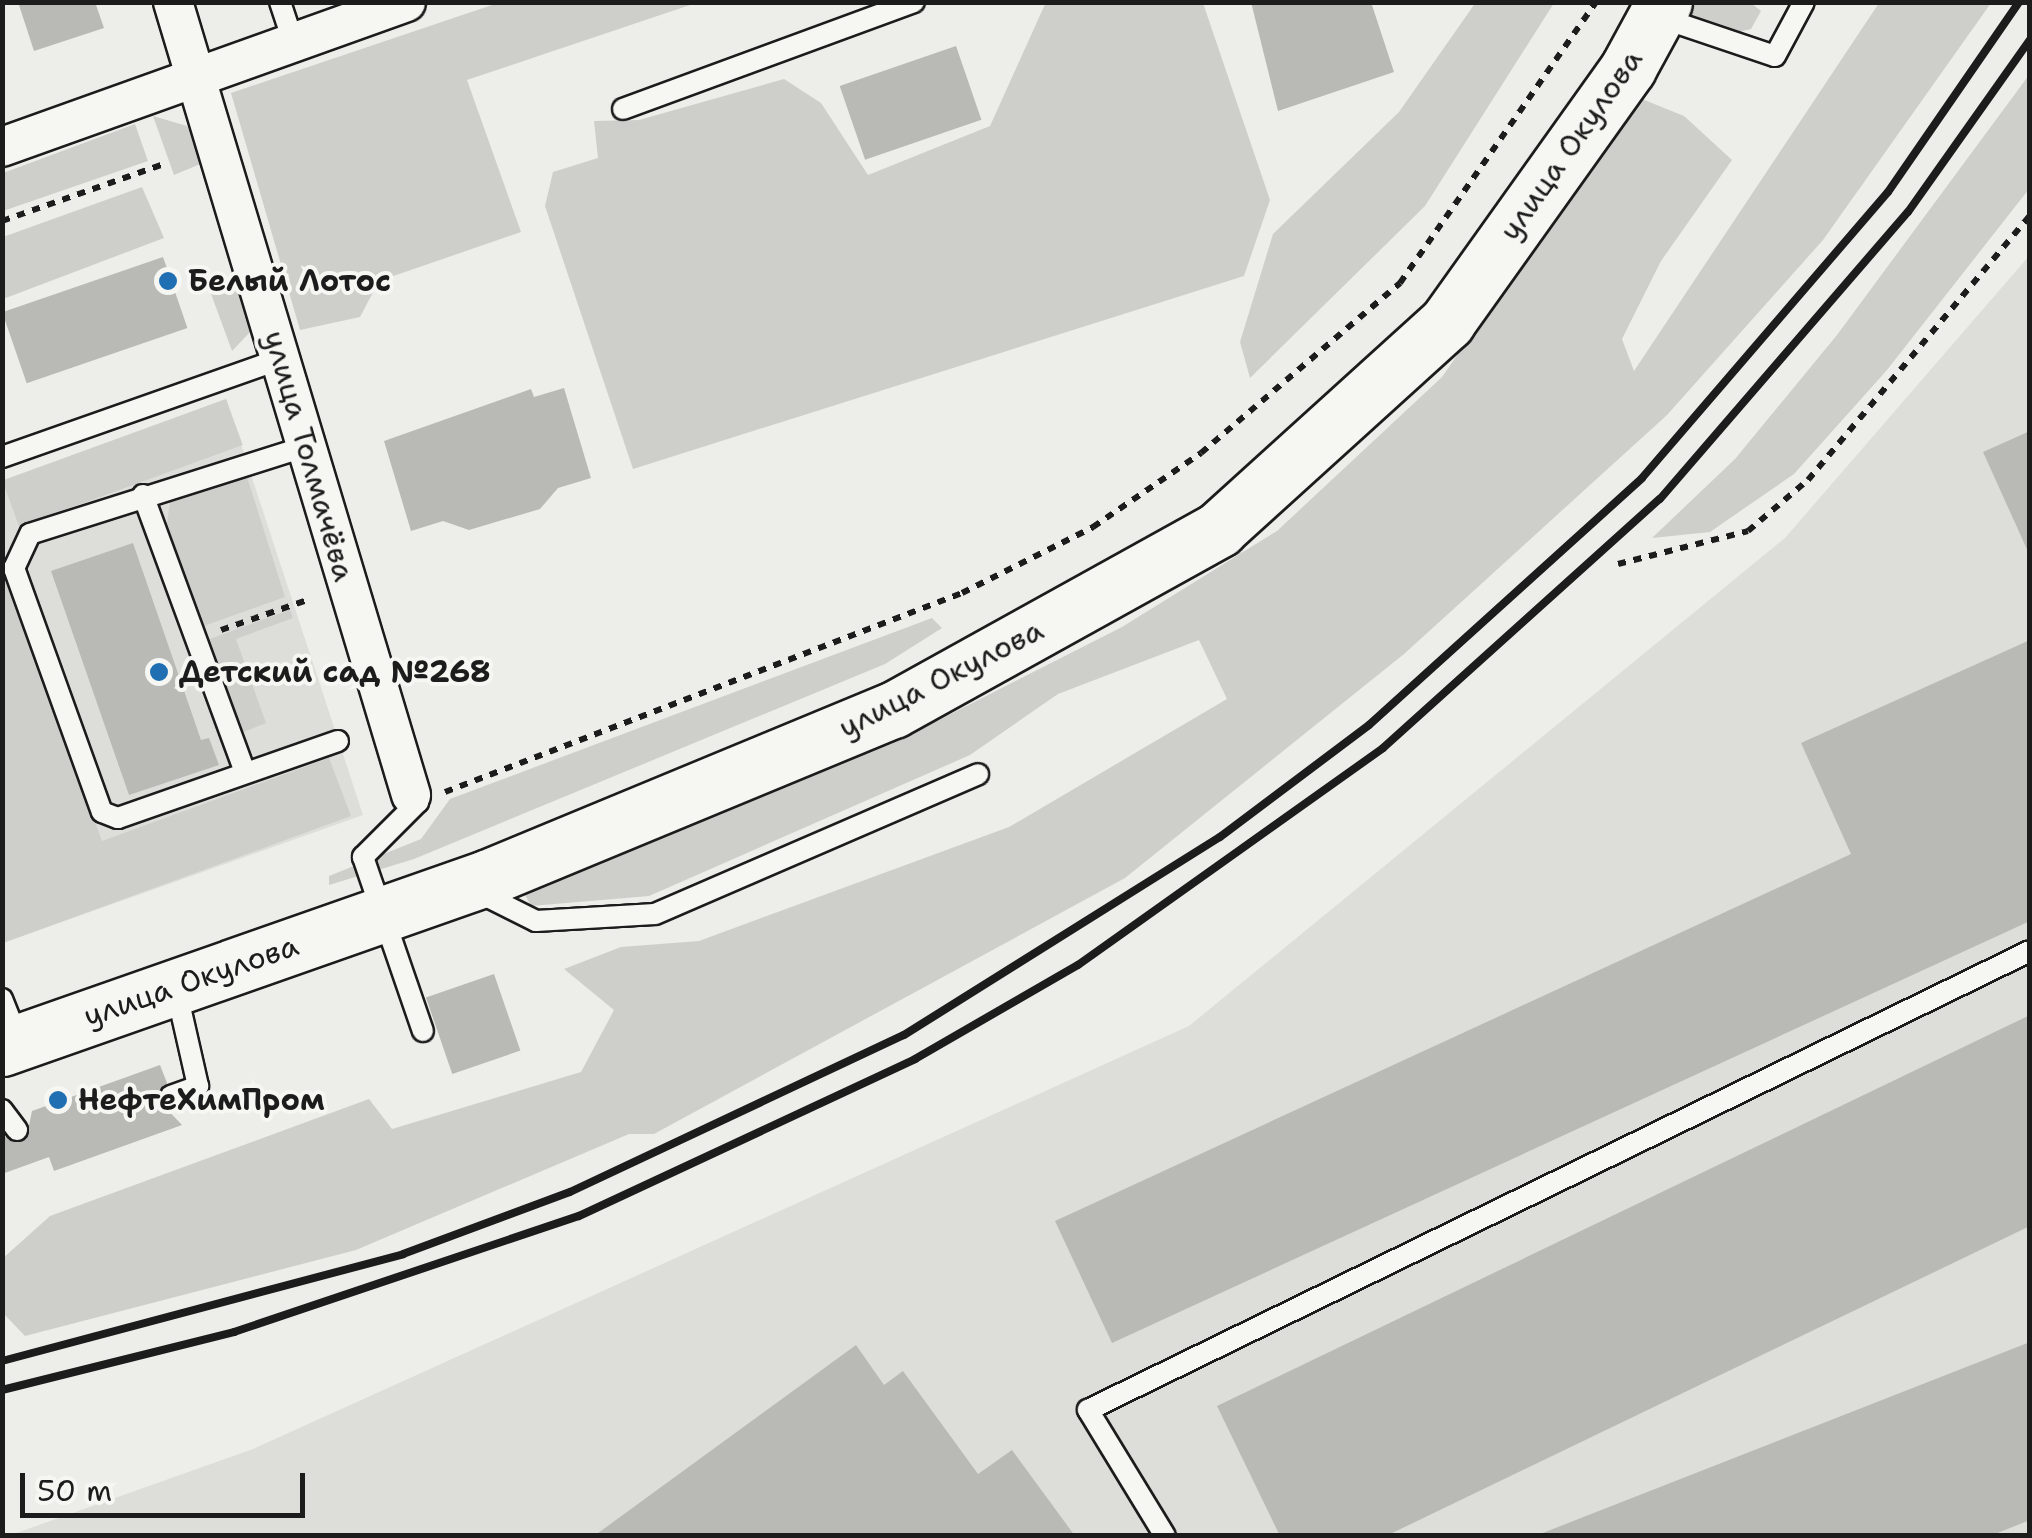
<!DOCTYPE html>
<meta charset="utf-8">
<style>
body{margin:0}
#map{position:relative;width:2032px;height:1538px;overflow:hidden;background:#edede9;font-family:"Shantell Sans",sans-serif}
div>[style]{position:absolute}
.built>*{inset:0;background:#ddddda}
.green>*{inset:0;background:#cececb;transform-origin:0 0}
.building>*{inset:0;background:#b9b9b6;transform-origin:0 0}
.path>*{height:6px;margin-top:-3px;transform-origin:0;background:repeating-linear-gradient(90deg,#1c1c1c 0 8px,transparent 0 16px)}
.roads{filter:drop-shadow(2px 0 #1c1c1c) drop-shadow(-2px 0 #1c1c1c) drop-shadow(0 2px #1c1c1c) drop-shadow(0 -2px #1c1c1c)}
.lane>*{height:20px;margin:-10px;padding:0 10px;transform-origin:10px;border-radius:10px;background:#f6f6f2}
.street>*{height:38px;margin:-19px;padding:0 19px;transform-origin:19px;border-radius:19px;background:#f6f6f2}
.secondary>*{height:55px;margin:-27.5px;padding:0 27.5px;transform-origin:27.5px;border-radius:27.5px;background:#f6f6f2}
.rail>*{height:8px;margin:-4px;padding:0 4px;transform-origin:4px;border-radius:4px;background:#1c1c1c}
.dots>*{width:28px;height:28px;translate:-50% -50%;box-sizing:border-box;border:5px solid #f6f6f2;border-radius:50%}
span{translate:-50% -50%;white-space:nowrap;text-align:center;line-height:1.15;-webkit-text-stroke:8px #f6f6f2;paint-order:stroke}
.street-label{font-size:30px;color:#1c1c1c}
.poi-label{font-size:30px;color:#1c1c1c;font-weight:700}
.left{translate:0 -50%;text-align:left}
.frame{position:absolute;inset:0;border:5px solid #1c1c1c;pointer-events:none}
.scale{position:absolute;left:20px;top:1473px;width:285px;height:45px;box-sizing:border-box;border:5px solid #1c1c1c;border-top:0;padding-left:12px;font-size:30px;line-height:35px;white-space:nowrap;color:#1c1c1c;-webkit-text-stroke:8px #f6f6f2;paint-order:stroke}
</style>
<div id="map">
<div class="built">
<div style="clip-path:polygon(2029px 256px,2029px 1535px,8px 1536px,253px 1449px,1189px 1026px,1785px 538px)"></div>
<div style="clip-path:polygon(226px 399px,363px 815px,3px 943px,3px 482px)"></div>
</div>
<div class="green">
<div style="clip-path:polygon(1046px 2px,1203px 3px,1270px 200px,1244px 276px,633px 469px,545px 206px,553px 172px,598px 158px,594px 121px,639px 120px,784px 79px,821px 103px,868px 175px,990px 126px)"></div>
<div style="clip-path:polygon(1476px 2px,1554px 3px,1425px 206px,1250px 378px,1240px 342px,1273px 234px,1399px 112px)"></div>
<div style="clip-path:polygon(498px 3px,696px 3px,467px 80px,521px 232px,379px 281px,360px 317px,300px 330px,231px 93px)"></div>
<div style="clip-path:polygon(1691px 3px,1751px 3px,1761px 11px,1751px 29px,1730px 34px,1692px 15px)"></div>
<div style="clip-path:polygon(1879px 3px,1991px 3px,1823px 240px,1667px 415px,1404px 654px,1125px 878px,654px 1134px,629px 1134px,356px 1250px,25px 1336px,3px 1313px,2px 1259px,50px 1216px,369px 1099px,392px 1129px,581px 1072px,614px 1010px,564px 969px,621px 947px,699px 941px,1009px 827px,1227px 699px,1199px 640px,1058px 694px,970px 755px,649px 896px,531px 906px,524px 893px,937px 721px,1122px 627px,1277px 531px,1442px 377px,1637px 97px,1684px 116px,1732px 160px,1661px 261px,1622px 339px,1634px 371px)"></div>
<div style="clip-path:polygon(2029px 75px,2029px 189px,1887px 370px,1794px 474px,1710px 532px,1652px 538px,1735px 459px,1837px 335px)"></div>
<div style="clip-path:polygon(153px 116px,187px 126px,205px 162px,174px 175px)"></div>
<div style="clip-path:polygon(135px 124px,148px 161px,3px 211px,3px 173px)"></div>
<div style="clip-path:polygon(142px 187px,164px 238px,3px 299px,3px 237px)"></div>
<div style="clip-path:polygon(235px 282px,250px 332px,232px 351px,210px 291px)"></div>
<div style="left:226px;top:399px;width:49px;height:238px;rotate:70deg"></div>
<div style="clip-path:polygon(247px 477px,285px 597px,201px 627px,167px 523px,170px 502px)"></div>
<div style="clip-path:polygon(2px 572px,102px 841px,329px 758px,351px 816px,3px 943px)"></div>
<div style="clip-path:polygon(290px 610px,293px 618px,236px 639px,266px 723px,241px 733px,207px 640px)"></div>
<div style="clip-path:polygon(932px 618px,942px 628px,885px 664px,414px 859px,329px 885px,329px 876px,421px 839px,450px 799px)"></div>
</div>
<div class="building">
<div style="clip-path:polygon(18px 2px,95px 2px,104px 28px,34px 51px)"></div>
<div style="clip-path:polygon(1251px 2px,1371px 2px,1394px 72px,1278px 111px)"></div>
<div style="left:956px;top:46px;width:78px;height:123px;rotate:71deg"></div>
<div style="left:163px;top:257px;width:75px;height:170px;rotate:71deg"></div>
<div style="clip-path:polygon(564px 388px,591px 478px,558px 488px,540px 509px,469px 530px,443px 521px,411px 531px,384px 441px,531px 389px,534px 397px)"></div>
<div style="clip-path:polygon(2030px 431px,2030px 556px,1983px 452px)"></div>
<div style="clip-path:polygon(133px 543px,201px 740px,209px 738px,219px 765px,129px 795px,51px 571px)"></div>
<div style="clip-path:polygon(2030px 640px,2030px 921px,1112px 1343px,1055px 1221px,1851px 854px,1801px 743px)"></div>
<div style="left:494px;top:974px;width:81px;height:72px;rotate:71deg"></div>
<div style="clip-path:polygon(2030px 1015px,2030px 1226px,1386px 1536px,1280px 1536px,1217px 1406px)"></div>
<div style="clip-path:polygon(160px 1065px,167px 1083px,158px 1100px,182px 1125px,54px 1171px,49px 1157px,2px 1174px,2px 1136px,26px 1140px,32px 1111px)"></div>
<div style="clip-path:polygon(2030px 1342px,2030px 1520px,1990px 1536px,1535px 1536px)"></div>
<div style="clip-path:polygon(856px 1345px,884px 1385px,903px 1371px,978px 1474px,1012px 1450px,1075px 1536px,594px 1536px)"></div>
</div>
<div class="path">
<div style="left:2px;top:221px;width:169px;rotate:-19.4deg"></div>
<div style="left:1618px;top:564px;width:134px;rotate:-14.2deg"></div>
<div style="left:1748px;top:531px;width:79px;rotate:-40.4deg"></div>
<div style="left:1808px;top:480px;width:346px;rotate:-50deg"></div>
<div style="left:221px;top:630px;width:94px;rotate:-19.2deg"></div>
<div style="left:445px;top:792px;width:554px;rotate:-21.05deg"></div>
<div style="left:962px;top:593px;width:147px;rotate:-26.7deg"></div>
<div style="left:1093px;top:527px;width:131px;rotate:-34.4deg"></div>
<div style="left:1201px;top:453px;width:262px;rotate:-40.5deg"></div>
<div style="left:1400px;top:283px;width:343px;rotate:-55.1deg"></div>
</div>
<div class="roads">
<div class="lane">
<div style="left:280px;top:2px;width:41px;rotate:71.6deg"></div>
<div style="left:1659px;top:17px;width:122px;rotate:18.6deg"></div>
<div style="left:1775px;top:56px;width:61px;rotate:-61.8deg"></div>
<div style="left:623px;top:109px;width:310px;rotate:-20.2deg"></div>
<div style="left:304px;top:447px;width:287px;rotate:162.4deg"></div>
<div style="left:30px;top:534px;width:38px;rotate:115deg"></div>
<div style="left:14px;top:568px;width:259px;rotate:70.2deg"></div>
<div style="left:102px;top:812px;width:17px;rotate:21deg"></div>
<div style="left:118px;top:818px;width:233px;rotate:-19.3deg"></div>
<div style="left:2px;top:457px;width:295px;rotate:-19.4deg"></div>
<div style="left:143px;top:495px;width:295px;rotate:69.8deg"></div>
<div style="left:413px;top:796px;width:8px;rotate:50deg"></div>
<div style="left:418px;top:802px;width:78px;rotate:135deg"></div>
<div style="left:363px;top:857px;width:184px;rotate:71deg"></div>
<div style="left:476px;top:891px;width:67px;rotate:26.6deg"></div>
<div style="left:536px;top:921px;width:119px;rotate:-3.4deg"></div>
<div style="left:655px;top:914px;width:352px;rotate:-23.4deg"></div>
<div style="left:2px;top:999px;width:43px;rotate:68.2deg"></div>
<div style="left:171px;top:1096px;width:29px;rotate:-20deg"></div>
<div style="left:198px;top:1086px;width:99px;rotate:-102.8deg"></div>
<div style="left:2px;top:1110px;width:25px;rotate:53deg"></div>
<div style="left:1165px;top:1536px;width:148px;rotate:-121.4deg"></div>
<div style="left:1088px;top:1410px;width:1048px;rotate:-25.98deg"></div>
</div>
<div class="street">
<div style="left:173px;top:2px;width:828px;rotate:73.29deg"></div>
<div style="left:2px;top:147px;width:429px;rotate:-19.7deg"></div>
</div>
<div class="secondary">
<div style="left:2px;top:1048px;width:516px;rotate:-19.35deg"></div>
<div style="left:489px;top:877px;width:437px;rotate:-22.5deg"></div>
<div style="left:893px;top:710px;width:373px;rotate:-29deg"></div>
<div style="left:1219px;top:529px;width:308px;rotate:-42.2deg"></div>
<div style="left:1447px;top:322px;width:312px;rotate:-54.5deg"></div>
<div style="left:1628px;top:68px;width:75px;rotate:-61.4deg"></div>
</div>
</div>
<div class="rail">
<div style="left:2px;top:1361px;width:415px;rotate:-14.9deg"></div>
<div style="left:403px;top:1254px;width:178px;rotate:-20.4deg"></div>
<div style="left:570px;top:1192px;width:369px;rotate:-25.2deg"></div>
<div style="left:904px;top:1035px;width:373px;rotate:-32.1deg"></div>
<div style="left:1220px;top:837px;width:186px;rotate:-36.9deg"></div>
<div style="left:1369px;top:725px;width:368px;rotate:-42.1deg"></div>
<div style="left:1642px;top:478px;width:377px;rotate:-49.3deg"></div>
<div style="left:1888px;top:192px;width:231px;rotate:-55.4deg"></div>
<div style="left:2px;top:1390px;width:239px;rotate:-14deg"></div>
<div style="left:234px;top:1332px;width:364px;rotate:-18.6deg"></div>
<div style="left:579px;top:1216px;width:371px;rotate:-25deg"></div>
<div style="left:915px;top:1059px;width:188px;rotate:-30deg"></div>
<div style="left:1078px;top:965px;width:374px;rotate:-35.4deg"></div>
<div style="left:1383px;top:748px;width:372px;rotate:-42deg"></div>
<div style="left:1660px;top:499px;width:379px;rotate:-49.2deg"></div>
<div style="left:1908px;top:212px;width:211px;rotate:-54.7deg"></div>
</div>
<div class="dots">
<div style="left:168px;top:281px;background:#1f6fb2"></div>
<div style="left:159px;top:672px;background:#1f6fb2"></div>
<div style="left:58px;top:1100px;background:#1f6fb2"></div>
</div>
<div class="street-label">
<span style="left:1571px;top:145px;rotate:-55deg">улица Окулова</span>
<span style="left:309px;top:456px;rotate:74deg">улица Толмачёва</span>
<span style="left:941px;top:679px;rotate:-27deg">улица Окулова</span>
<span style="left:191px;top:981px;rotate:-19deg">улица Окулова</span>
</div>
<div class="poi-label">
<span class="left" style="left:188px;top:281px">Белый Лотос</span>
<span class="left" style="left:179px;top:672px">Детский сад №268</span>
<span class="left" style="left:78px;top:1100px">НефтеХимПром</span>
</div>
<div class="frame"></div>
<div class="scale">50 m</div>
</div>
